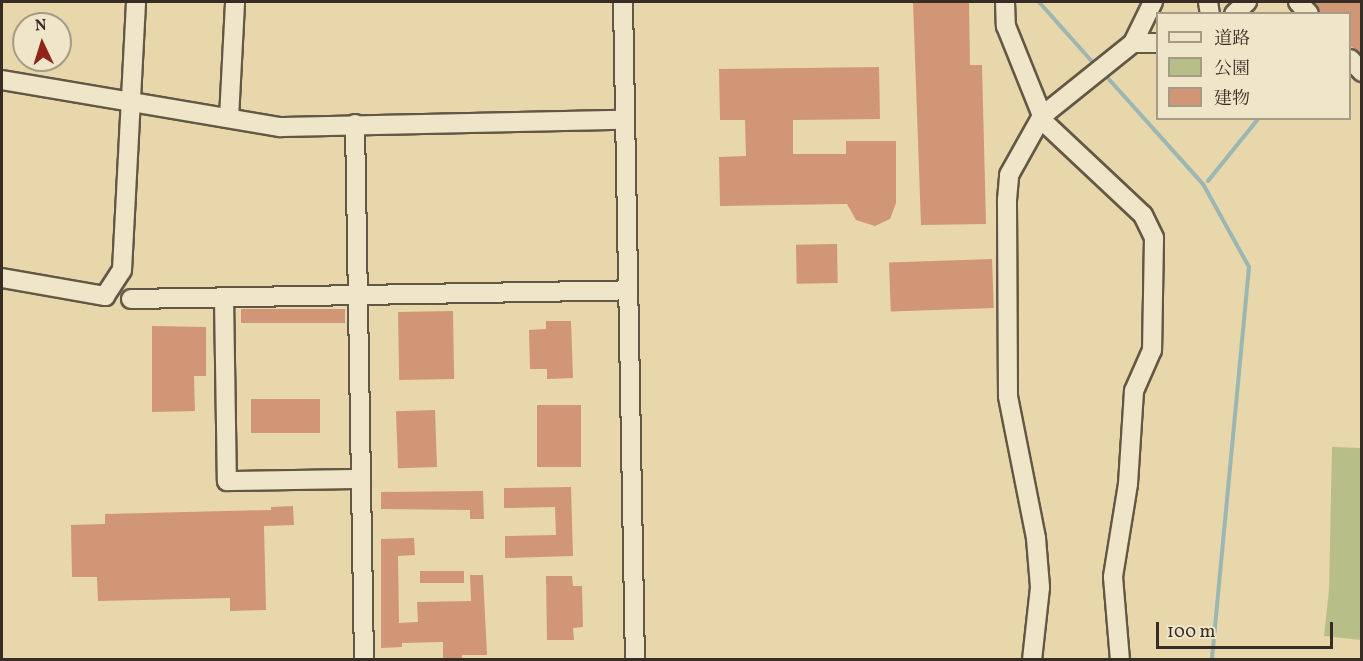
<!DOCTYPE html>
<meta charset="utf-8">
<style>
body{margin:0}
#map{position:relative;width:1363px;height:661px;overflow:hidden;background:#e7d7aa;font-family:Vollkorn,"Noto Serif JP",serif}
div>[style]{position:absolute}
.green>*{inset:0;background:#b7be87}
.stream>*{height:4px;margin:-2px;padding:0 2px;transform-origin:2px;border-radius:2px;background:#9bb7b4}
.building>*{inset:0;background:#d19675;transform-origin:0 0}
.roads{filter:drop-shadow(2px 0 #635846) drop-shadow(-2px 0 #635846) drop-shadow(0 2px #635846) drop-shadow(0 -2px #635846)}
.minor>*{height:18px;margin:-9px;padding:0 9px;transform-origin:9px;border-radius:9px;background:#efe5c8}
span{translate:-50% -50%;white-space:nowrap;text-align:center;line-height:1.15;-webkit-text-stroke:5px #efe5c8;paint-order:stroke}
.frame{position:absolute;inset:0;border:3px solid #372d25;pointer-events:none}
.legend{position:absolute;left:1156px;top:12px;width:195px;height:108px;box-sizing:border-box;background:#efe5c8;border:2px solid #a59b87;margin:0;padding:8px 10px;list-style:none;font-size:18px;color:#372d25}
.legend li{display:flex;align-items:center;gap:12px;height:30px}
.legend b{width:30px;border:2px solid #a59b87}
.north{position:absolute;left:12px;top:12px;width:60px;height:60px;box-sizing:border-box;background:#efe5c8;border:2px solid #a59b87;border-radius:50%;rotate:356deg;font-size:16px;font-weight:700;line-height:24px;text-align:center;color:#372d25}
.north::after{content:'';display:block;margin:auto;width:21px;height:27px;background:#8f2418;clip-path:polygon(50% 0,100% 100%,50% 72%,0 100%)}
.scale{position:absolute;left:1156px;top:622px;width:177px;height:27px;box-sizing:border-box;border:3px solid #372d25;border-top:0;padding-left:8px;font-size:18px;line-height:21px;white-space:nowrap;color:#372d25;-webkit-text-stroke:4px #efe5c8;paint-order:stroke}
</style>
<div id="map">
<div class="green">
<div style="clip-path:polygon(1332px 447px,1361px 448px,1361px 640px,1324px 636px,1329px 590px)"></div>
</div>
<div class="stream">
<div style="left:1039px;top:2px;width:86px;rotate:48.3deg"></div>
<div style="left:1106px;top:76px;width:145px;rotate:48.1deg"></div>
<div style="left:1203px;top:184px;width:95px;rotate:61deg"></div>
<div style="left:1249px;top:267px;width:395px;rotate:95.4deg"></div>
<div style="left:1208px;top:181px;width:80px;rotate:-51.1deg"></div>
</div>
<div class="building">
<div style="clip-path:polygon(913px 2px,969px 2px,970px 65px,982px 65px,986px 224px,921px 225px)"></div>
<div style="clip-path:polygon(1313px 2px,1362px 2px,1362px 55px,1350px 45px,1350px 14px,1322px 14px)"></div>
<div style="clip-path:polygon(879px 67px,880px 119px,793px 120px,793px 154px,846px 154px,846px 141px,896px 141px,896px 203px,890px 219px,875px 226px,856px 220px,847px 204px,720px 206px,719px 157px,746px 156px,745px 120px,720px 120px,719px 69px)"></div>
<div style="left:837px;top:244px;width:39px;height:41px;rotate:89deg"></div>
<div style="left:992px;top:259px;width:49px;height:103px;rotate:88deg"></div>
<div style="left:345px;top:309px;width:14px;height:104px;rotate:90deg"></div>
<div style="left:453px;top:311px;width:68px;height:55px;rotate:89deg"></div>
<div style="clip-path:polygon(546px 321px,571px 321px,573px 378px,547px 379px,547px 369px,530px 369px,529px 330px,546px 329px)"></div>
<div style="clip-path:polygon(152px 326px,206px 327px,206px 376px,194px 376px,195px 411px,152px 412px)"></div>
<div style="left:251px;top:399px;width:69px;height:34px"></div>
<div style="left:537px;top:405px;width:44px;height:62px"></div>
<div style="left:435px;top:410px;width:57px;height:39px;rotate:88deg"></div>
<div style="clip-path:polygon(571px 487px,573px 556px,505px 558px,505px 536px,556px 535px,555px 507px,504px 508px,504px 488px)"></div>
<div style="clip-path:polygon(483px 491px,484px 519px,470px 519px,470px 510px,381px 509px,381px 492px)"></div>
<div style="clip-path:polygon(293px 506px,294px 525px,264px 526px,266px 610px,230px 611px,230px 598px,98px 601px,97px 577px,72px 577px,71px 525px,105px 524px,105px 514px,271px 510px,271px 507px)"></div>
<div style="clip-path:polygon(414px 538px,415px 555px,398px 556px,399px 623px,418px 622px,417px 602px,471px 601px,470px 575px,483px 575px,487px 655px,462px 655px,462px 660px,443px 660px,443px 642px,402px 643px,402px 647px,381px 648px,381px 539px)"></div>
<div style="left:420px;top:571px;width:44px;height:12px"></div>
<div style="clip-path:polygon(546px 576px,572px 576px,573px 586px,582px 586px,583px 627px,573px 628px,574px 640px,547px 640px)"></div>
</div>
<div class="roads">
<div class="minor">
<div style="left:623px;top:2px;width:658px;rotate:88.96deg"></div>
<div style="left:1005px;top:2px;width:24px;rotate:88deg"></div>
<div style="left:1006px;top:26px;width:105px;rotate:68.1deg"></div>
<div style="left:1045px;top:123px;width:134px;rotate:43.2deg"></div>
<div style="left:1143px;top:215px;width:25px;rotate:64deg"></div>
<div style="left:1154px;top:238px;width:112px;rotate:91deg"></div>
<div style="left:1152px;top:350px;width:45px;rotate:113.7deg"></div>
<div style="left:1134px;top:391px;width:93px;rotate:93.7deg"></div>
<div style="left:1128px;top:484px;width:94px;rotate:99.2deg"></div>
<div style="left:1113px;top:577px;width:83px;rotate:85.2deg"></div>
<div style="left:1208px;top:2px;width:12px;rotate:81deg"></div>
<div style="left:1298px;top:2px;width:16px;rotate:47deg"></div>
<div style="left:1234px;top:14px;width:18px;rotate:-43deg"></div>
<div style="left:1133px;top:43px;width:25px"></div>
<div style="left:1350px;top:59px;width:18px;rotate:47deg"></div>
<div style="left:2px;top:80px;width:282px;rotate:9.6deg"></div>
<div style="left:280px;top:127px;width:345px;rotate:-1.2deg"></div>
<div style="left:229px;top:118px;width:116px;rotate:-87deg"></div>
<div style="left:355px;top:124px;width:536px;rotate:89.04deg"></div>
<div style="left:2px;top:278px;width:105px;rotate:9.9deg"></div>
<div style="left:105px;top:296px;width:31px;rotate:-57deg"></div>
<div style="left:122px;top:270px;width:268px;rotate:-87deg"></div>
<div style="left:224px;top:298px;width:183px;rotate:89.1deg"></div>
<div style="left:227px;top:481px;width:134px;rotate:-0.9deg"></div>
<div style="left:131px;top:299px;width:497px;rotate:-1deg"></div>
<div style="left:1032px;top:660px;width:73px;rotate:-83.7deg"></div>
<div style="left:1040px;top:587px;width:49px;rotate:-94.7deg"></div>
<div style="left:1036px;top:538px;width:145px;rotate:-101.2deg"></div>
<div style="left:1008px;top:396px;width:196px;rotate:-90.3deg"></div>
<div style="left:1007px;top:200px;width:25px;rotate:-85deg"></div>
<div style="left:1009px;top:175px;width:68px;rotate:-60.8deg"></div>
<div style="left:1042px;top:116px;width:117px;rotate:-38.7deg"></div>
<div style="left:1133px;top:43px;width:46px;rotate:-64deg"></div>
</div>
</div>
<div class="frame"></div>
<ul class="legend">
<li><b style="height:8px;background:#efe5c8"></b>道路</li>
<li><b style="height:16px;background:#b7be87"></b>公園</li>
<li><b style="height:16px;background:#d19675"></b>建物</li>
</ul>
<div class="north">N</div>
<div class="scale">100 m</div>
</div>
